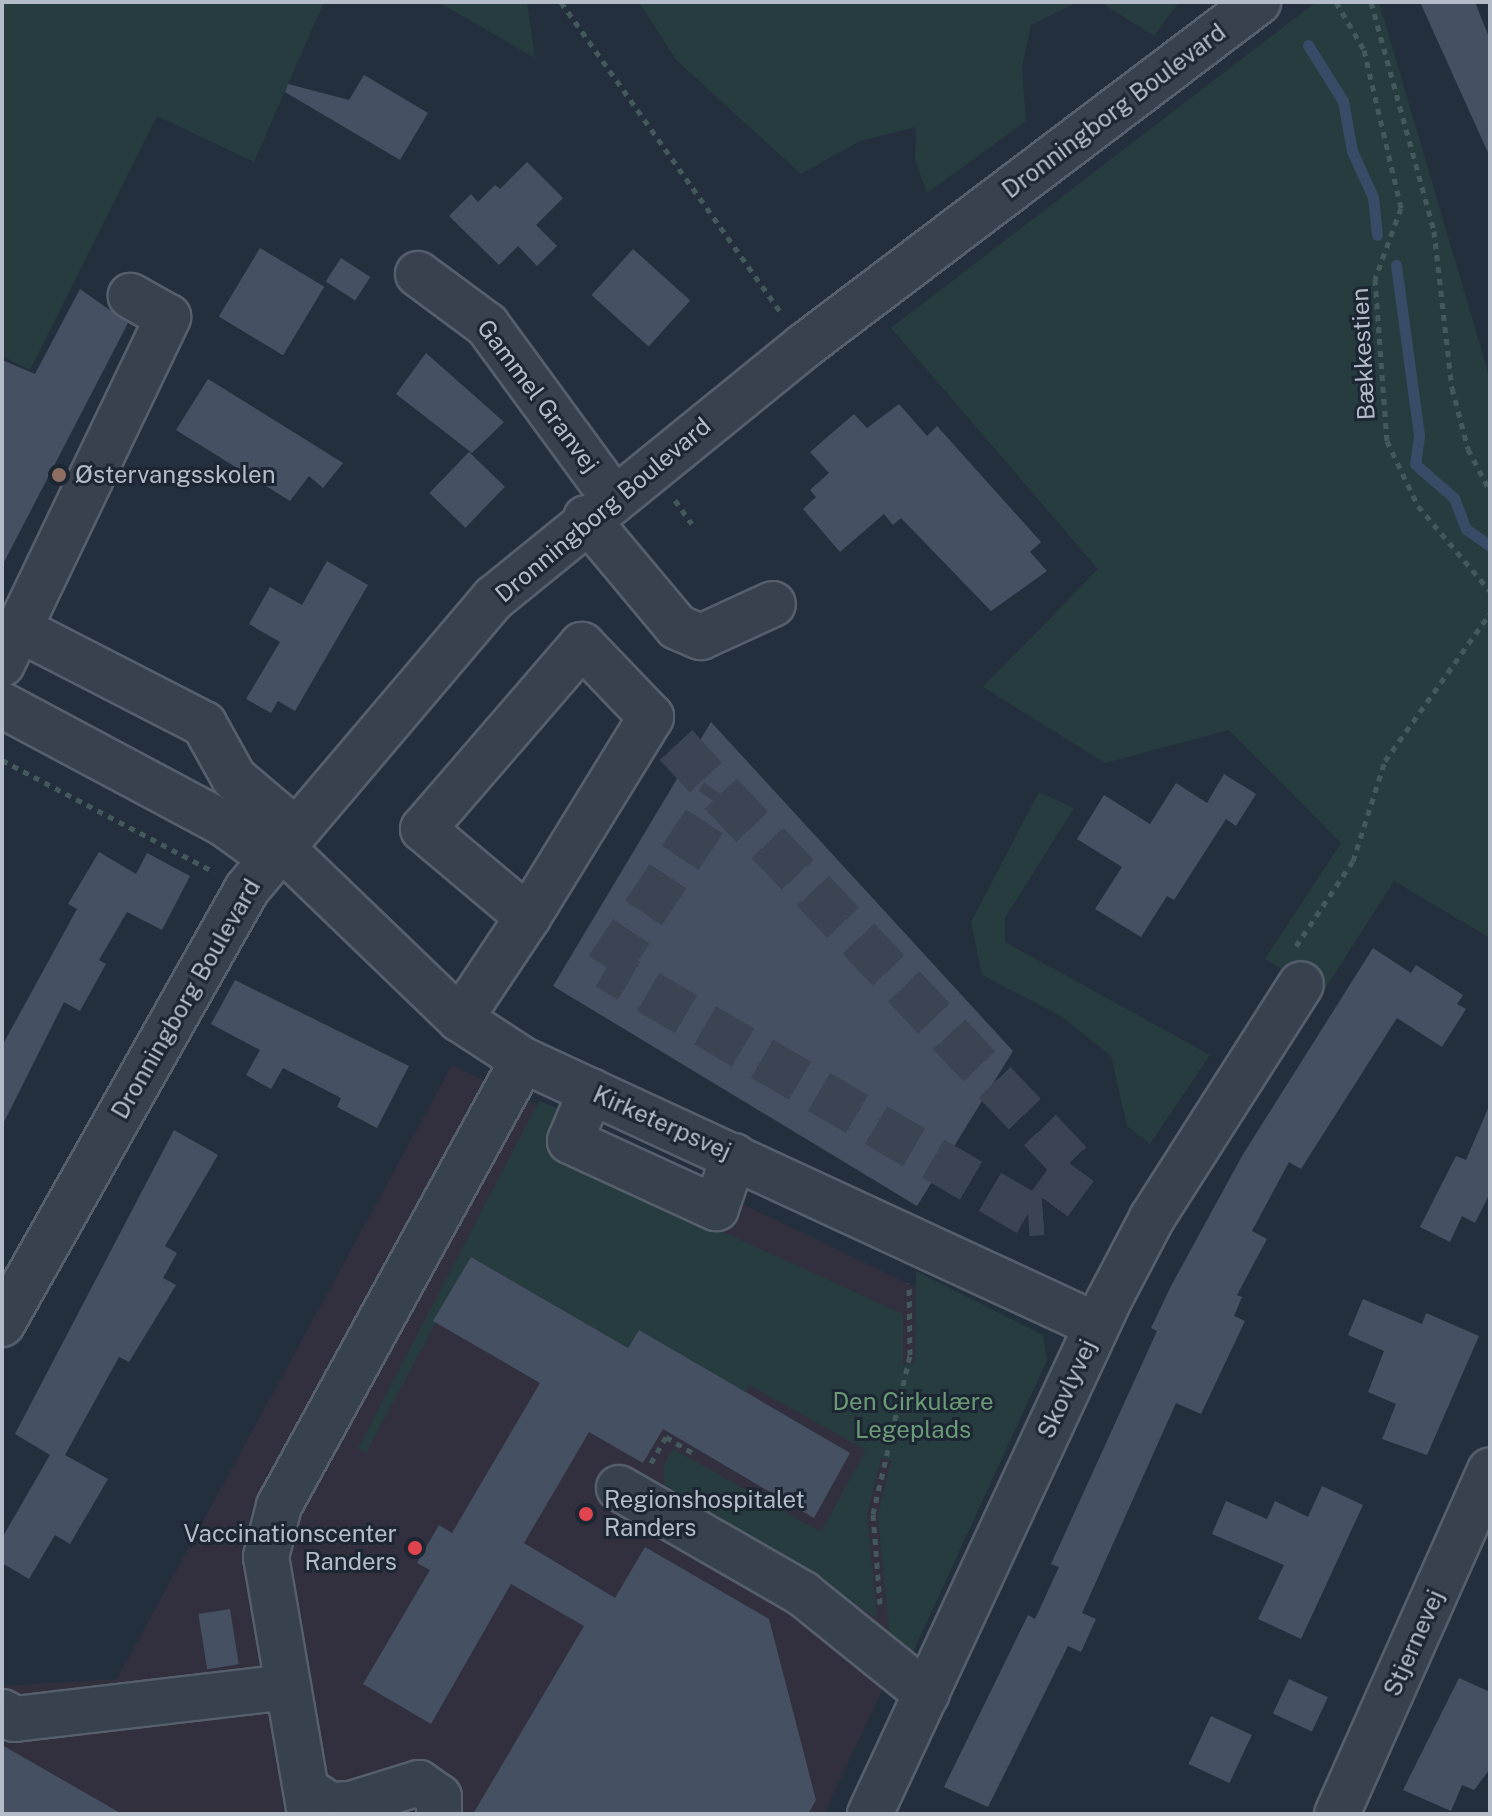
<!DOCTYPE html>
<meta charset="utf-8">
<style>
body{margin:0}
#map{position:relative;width:1492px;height:1816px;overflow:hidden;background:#242f3e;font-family:"Public Sans",sans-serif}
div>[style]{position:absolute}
.medical>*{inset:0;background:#32303f}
.green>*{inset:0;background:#263c3f}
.stream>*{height:11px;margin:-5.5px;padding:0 5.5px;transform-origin:5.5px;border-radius:5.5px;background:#394c67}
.building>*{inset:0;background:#455162;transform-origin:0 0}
.minor-tunnel>*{height:44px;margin-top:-22px;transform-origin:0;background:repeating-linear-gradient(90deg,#3a4453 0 44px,transparent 0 66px)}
.path>*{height:5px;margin-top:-2.5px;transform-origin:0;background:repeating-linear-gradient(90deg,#44595c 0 6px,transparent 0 12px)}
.roads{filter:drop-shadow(2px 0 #565f6c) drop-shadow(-2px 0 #565f6c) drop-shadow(0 2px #565f6c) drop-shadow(0 -2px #565f6c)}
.minor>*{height:44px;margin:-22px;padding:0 22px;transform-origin:22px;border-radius:22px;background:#38414e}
.dots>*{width:22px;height:22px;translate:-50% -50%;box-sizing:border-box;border:4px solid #1d2633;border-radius:50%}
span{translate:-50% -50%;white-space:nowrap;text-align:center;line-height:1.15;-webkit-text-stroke:6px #1d2633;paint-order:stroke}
.street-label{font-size:24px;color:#b4bcc9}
.poi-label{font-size:24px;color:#b4bcc9}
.left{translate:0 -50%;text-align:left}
.right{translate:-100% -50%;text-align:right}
.park-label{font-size:24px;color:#6b9a76}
.frame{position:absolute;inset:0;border:4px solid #b4bcc9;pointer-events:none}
</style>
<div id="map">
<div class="medical">
<div style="clip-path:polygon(452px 1065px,1043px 1348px,824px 1814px,2px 1814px,2px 1686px,117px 1679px)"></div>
</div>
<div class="green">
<div style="clip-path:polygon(2px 2px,324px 2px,254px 162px,157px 116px,30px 370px,2px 356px)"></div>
<div style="clip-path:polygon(439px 2px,527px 2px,535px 58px,438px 2px)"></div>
<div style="clip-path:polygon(639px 2px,1078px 2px,1031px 25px,1022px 67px,1026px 121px,927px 193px,915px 160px,916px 127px,860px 141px,801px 174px,676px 60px)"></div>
<div style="clip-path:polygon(1100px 2px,1179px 2px,1154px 36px)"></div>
<div style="clip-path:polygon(1316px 2px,1379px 2px,1490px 379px,1490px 938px,1394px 881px,1323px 992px,1265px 959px,1341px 843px,1229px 730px,1105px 763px,983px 687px,1098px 569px,891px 328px)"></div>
<div style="clip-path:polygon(1039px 792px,1074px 808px,1005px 918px,1005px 942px,1210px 1055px,1150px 1144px,1127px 1126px,1111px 1056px,1061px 1016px,982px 975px,971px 922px)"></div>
<div style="clip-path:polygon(539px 1101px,559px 1109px,570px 1162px,903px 1314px,903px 1365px,915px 1362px,916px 1271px,1043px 1335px,1047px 1360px,913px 1652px,890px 1639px,878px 1516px,891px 1461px,881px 1457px,867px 1515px,877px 1618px,664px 1485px,664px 1465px,673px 1449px,821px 1532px,866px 1450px,749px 1385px,745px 1392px,639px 1330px,628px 1348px,471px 1257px,366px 1453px,358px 1448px)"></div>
</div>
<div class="stream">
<div style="left:1308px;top:45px;width:66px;rotate:58deg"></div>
<div style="left:1343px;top:101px;width:51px;rotate:79.8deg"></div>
<div style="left:1352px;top:151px;width:51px;rotate:65.5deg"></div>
<div style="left:1373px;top:197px;width:38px;rotate:84deg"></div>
<div style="left:1396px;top:265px;width:173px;rotate:82.3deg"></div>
<div style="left:1419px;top:436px;width:28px;rotate:98deg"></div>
<div style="left:1415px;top:464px;width:52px;rotate:41.1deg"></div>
<div style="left:1454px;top:498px;width:33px;rotate:69deg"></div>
<div style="left:1466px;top:529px;width:29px;rotate:35deg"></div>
</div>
<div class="building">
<div style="clip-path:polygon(1420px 2px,1475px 2px,1490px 40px,1490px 157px)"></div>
<div style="clip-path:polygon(364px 75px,428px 113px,400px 160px,285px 92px,288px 84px,349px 100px)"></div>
<div style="clip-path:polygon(527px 162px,563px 198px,536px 225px,557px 246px,537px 266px,518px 246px,499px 265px,449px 216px,471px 194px,478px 202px,495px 185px,500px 189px)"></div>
<div style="left:260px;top:248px;width:75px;height:80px;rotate:31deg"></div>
<div style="left:633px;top:249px;width:77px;height:62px;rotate:42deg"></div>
<div style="left:341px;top:258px;width:35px;height:28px;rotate:33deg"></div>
<div style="clip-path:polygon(80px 289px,128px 323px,2px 566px,2px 360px,35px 374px)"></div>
<div style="clip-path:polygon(426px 353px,504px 422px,472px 453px,396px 394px)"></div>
<div style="clip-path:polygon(208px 379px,343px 463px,323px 488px,309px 476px,290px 501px,176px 430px)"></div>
<div style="clip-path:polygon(899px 404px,927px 436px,937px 426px,1041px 542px,1030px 552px,1047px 571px,991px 611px,901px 518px,893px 525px,884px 514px,840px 552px,803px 509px,816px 497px,810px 490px,829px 473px,810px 452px,854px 414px,867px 428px)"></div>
<div style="left:469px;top:452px;width:50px;height:57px;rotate:44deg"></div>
<div style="clip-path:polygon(327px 561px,368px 585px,295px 711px,278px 701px,271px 713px,246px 699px,280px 642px,249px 624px,270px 587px,302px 605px)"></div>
<div style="clip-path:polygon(711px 722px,1013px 1051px,917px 1206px,553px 986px)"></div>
<div style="clip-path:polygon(1224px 774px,1256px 794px,1236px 826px,1226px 819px,1174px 900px,1167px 896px,1141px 937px,1095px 909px,1122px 867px,1077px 839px,1104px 795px,1150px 824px,1176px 783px,1207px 803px)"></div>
<div style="clip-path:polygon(99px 852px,136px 874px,147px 853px,190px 876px,162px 930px,127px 912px,99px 960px,106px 964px,80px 1011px,64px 1002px,2px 1126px,2px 1046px,77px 909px,68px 904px)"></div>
<div style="clip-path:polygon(1373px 948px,1411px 973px,1416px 965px,1463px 995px,1457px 1004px,1466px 1009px,1442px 1047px,1397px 1018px,1301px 1169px,1289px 1162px,1252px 1231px,1267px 1239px,1237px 1295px,1242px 1297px,1234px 1316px,1245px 1321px,1201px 1414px,1176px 1403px,1082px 1613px,1096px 1619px,1081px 1652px,1068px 1646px,988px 1807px,944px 1787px,1028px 1615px,1035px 1619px,1059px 1567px,1051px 1564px,1157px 1331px,1151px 1328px,1171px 1286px,1242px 1156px)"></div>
<div style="clip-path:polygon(235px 980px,409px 1066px,377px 1128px,337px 1107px,341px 1098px,283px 1068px,271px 1089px,246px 1075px,260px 1050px,211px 1024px)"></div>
<div style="clip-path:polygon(1490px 1104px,1490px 1193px,1475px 1223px,1462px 1216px,1450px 1242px,1420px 1227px,1456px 1156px,1466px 1160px)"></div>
<div style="clip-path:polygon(174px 1130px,218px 1155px,165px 1246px,177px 1253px,163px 1278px,176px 1285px,129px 1362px,119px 1357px,65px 1455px,108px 1479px,70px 1544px,55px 1535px,29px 1579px,2px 1563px,2px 1538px,50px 1455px,15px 1434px)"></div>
<div style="clip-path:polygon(471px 1257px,628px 1348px,639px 1330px,850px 1453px,814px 1518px,663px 1429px,643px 1463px,589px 1432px,524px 1543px,615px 1598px,645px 1547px,769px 1619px,816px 1800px,808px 1814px,473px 1814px,584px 1626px,511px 1584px,431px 1724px,363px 1684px,430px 1570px,417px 1563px,439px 1525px,452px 1533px,540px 1383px,433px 1321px)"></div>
<div style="clip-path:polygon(1363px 1299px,1422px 1324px,1426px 1313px,1479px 1336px,1427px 1455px,1382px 1439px,1396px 1404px,1368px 1392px,1384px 1351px,1348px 1335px)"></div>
<div style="clip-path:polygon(1322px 1486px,1363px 1505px,1301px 1639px,1258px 1619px,1284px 1565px,1212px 1534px,1226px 1501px,1267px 1519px,1275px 1501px,1308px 1517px)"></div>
<div style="left:230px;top:1609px;width:56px;height:32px;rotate:81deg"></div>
<div style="clip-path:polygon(1459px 1678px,1490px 1692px,1490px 1769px,1474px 1790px,1462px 1785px,1451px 1811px,1403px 1790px)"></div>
<div style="left:1289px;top:1679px;width:43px;height:38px;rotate:25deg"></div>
<div style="left:1211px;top:1716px;width:45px;height:53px;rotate:25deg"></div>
<div style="clip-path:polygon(2px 1745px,122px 1814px,2px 1814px)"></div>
</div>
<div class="minor-tunnel">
<div style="left:676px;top:745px;width:68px;rotate:47.4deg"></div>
<div style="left:722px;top:795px;width:514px;rotate:46.5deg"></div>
<div style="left:1076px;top:1168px;width:56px;rotate:126.3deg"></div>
<div style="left:1043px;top:1213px;width:15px;rotate:176deg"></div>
<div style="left:1028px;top:1214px;width:488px;rotate:-149.7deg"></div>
<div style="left:607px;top:968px;width:208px;rotate:-56.4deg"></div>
</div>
<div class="path">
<div style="left:561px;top:2px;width:384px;rotate:54.7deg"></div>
<div style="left:1336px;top:2px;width:56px;rotate:59.7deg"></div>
<div style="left:1364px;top:50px;width:162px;rotate:76.8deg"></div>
<div style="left:1401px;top:208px;width:76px;rotate:110.1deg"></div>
<div style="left:1375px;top:279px;width:162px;rotate:85.8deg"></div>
<div style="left:1387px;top:441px;width:72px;rotate:64.5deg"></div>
<div style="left:1418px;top:506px;width:111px;rotate:49.7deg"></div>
<div style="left:1371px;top:2px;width:238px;rotate:74.6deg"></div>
<div style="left:1434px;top:231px;width:158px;rotate:83.5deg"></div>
<div style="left:1452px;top:388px;width:63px;rotate:75.3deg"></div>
<div style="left:1468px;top:449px;width:47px;rotate:62.4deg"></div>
<div style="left:675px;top:500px;width:29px;rotate:55deg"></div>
<div style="left:2px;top:760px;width:240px;rotate:27.8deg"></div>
<div style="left:1296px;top:946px;width:102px;rotate:-56.2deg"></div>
<div style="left:1353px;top:861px;width:105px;rotate:-72.3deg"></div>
<div style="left:1385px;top:761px;width:181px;rotate:-54.6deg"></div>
<div style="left:651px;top:1463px;width:30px;rotate:-60deg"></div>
<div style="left:666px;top:1437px;width:31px;rotate:31deg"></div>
<div style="left:880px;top:1604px;width:90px;rotate:-94.4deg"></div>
<div style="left:873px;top:1514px;width:163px;rotate:-76.9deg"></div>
<div style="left:910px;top:1355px;width:72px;rotate:-90.8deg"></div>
</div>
<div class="roads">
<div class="minor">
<div style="left:418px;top:274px;width:86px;rotate:36.5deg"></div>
<div style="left:487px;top:325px;width:213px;rotate:53.8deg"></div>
<div style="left:586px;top:518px;width:142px;rotate:50.1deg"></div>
<div style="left:677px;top:627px;width:26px;rotate:23deg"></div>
<div style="left:701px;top:637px;width:79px;rotate:-24.6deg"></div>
<div style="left:19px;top:629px;width:208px;rotate:27.2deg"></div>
<div style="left:204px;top:724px;width:62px;rotate:60.9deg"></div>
<div style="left:234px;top:778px;width:77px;rotate:40.3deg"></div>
<div style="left:2px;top:664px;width:385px;rotate:-64.4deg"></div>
<div style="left:168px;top:317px;width:43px;rotate:-150.4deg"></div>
<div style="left:2px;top:705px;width:251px;rotate:28.1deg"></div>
<div style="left:223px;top:823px;width:58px;rotate:35.9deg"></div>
<div style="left:279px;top:845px;width:251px;rotate:43.9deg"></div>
<div style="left:460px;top:1019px;width:75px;rotate:33.1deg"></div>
<div style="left:523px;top:1060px;width:631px;rotate:24.82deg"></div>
<div style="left:460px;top:1019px;width:123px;rotate:-56.3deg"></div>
<div style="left:528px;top:917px;width:235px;rotate:-58.4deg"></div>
<div style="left:651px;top:717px;width:100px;rotate:-133.8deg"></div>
<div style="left:582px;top:645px;width:243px;rotate:130.8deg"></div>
<div style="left:423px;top:829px;width:137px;rotate:40deg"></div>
<div style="left:591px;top:1091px;width:54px;rotate:112.8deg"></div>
<div style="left:570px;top:1141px;width:161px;rotate:24.7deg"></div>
<div style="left:716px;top:1208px;width:55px;rotate:-70.9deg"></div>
<div style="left:2px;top:1324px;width:499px;rotate:-60.6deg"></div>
<div style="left:247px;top:889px;width:382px;rotate:-49.7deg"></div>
<div style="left:494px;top:598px;width:400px;rotate:-39.1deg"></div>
<div style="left:804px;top:346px;width:570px;rotate:-37.15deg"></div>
<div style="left:619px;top:1488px;width:212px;rotate:29.9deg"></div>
<div style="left:803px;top:1594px;width:159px;rotate:38.9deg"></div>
<div style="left:2px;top:1712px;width:15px;rotate:28deg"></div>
<div style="left:15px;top:1719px;width:275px;rotate:-6.7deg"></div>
<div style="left:307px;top:1790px;width:27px;rotate:34deg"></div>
<div style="left:329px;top:1805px;width:22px;rotate:-3deg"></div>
<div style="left:351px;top:1804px;width:71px;rotate:-17.2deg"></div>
<div style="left:419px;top:1783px;width:24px;rotate:35deg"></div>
<div style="left:439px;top:1797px;width:17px;rotate:90deg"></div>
<div style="left:310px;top:1814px;width:261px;rotate:-99.7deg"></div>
<div style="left:266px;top:1557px;width:53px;rotate:-75.7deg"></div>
<div style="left:279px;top:1506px;width:508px;rotate:-61.32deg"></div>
<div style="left:870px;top:1814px;width:567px;rotate:-65.06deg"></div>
<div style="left:1109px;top:1300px;width:93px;rotate:-62.3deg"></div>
<div style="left:1152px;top:1218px;width:277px;rotate:-57.5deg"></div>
<div style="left:1337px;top:1814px;width:376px;rotate:-66deg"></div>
</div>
</div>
<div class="dots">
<div style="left:59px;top:475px;background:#8d6e63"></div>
<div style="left:586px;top:1514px;background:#e0444e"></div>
<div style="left:415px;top:1548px;background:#e0444e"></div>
</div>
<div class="street-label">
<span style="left:1114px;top:111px;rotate:-37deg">Dronningborg Boulevard</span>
<span style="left:1363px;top:354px;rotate:-93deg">Bækkestien</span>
<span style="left:538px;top:396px;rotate:53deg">Gammel Granvej</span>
<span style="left:603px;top:510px;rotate:-40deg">Dronningborg Boulevard</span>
<span style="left:186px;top:999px;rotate:-60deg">Dronningborg Boulevard</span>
<span style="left:662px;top:1123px;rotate:24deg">Kirketerpsvej</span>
<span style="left:1067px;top:1389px;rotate:-65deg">Skovlyvej</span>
<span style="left:1414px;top:1643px;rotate:-66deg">Stjernevej</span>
</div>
<div class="poi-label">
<span class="left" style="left:75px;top:475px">Østervangsskolen</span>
<span class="left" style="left:604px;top:1514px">Regionshospitalet<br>Randers</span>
<span class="right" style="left:397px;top:1548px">Vaccinationscenter<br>Randers</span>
</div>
<div class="park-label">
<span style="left:913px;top:1416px">Den Cirkulære<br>Legeplads</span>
</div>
<div class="frame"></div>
</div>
